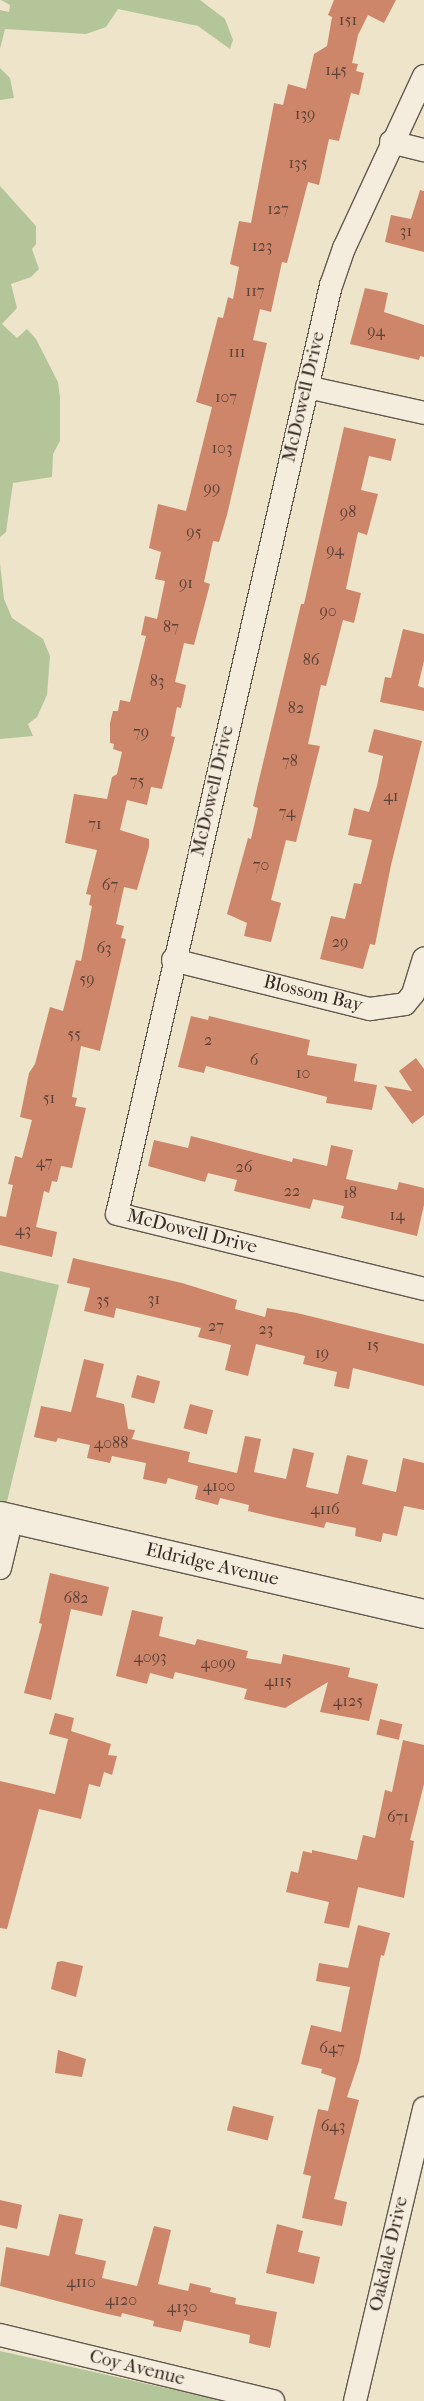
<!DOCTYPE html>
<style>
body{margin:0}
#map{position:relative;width:424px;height:2401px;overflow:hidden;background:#eee4ca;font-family:"IM FELL French Canon",serif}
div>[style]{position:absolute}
.green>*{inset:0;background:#b5c59a}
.building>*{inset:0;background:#ce866b;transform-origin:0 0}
.roads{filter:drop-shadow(1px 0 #64584e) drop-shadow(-1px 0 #64584e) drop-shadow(0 1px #64584e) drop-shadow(0 -1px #64584e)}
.street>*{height:22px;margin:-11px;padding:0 11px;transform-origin:11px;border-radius:11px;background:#f4eddd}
.secondary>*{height:28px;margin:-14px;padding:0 14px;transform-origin:14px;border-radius:14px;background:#f4eddd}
span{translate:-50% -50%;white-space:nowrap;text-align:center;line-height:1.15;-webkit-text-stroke:4px #f4eddd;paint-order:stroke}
.number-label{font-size:16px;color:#5c4136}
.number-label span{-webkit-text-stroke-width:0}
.street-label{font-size:19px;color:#362a24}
</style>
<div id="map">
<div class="green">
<div style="clip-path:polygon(1px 0,200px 0,225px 19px,233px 40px,230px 49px,198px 26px,118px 9px,106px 27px,86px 34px,5px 29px,0 49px,0 10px,9px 12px,10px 5px)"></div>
<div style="clip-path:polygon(0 68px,10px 78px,14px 98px,0 100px)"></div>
<div style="clip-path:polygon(0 186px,36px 226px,36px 244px,32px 249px,39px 269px,31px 277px,11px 284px,17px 308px,2px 324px,17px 338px,27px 329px,36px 339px,58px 382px,60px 397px,60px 441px,53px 454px,52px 477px,13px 483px,6px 532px,0 537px)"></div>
<div style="clip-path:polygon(0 563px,4px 599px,12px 618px,43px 639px,50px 656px,47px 695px,37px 717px,28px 724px,33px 736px,0 739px)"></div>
<div style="clip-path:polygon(0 1271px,59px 1285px,4px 1514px,0 1513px)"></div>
<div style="clip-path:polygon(0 2351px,224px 2401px,0 2401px)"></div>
</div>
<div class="building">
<div style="clip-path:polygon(334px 0,396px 0,384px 23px,368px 15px,358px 35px,352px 63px,358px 64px,356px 71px,364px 73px,359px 95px,351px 93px,339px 141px,329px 139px,319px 185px,308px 182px,287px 263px,282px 262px,271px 312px,260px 309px,253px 340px,267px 343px,227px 515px,219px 542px,213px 541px,204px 582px,210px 584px,194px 645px,184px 643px,175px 682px,186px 685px,181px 708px,177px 707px,171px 736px,175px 737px,162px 789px,151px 787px,147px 805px,127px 800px,120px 830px,149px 839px,149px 847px,137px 890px,124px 887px,116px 924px,124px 926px,121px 938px,126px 939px,100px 1051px,81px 1046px,72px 1097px,77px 1098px,75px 1106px,86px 1108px,72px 1168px,61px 1166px,57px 1182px,52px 1181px,49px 1193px,44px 1191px,36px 1227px,57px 1232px,52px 1257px,0 1245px,0 1216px,6px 1217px,13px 1185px,8px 1184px,12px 1169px,15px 1156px,22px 1158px,32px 1120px,20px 1117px,29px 1073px,35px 1064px,50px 1007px,63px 1011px,76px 960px,81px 961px,92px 906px,89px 905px,91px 895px,86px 894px,97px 850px,65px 843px,74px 794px,107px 799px,112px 777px,117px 774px,122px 752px,113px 749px,114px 744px,110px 743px,110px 723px,113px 711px,118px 711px,120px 700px,130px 702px,146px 636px,141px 635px,145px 616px,157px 619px,165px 581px,155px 579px,161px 552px,149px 548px,158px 504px,186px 511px,212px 407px,196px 402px,218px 317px,223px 318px,228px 297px,233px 299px,239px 267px,230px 264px,239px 221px,251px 223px,274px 103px,283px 105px,288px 84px,306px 89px,314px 54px,327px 46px,332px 17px,328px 15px)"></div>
<div style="clip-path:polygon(420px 190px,424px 191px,424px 252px,385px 242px,391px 215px,411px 219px)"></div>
<div style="clip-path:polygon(365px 288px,388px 293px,384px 312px,424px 325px,424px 357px,420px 356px,419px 360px,350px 344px)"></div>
<div style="clip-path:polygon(344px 427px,396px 439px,391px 461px,369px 456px,361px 490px,378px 494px,367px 535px,358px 532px,346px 589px,361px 593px,354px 623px,343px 620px,326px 686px,321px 685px,308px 744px,320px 746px,296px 842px,286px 840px,271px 900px,281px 903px,271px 942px,244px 936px,247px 923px,227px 914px,248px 838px,251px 839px,258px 808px,253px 806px,258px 784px,301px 604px,304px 604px)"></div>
<div style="clip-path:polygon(403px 629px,424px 634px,424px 661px,418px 686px,424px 688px,424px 711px,380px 702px,385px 677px,391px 678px)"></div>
<div style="clip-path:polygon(374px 729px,422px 741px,391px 865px,375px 945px,370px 944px,363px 969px,320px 959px,331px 916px,345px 919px,354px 883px,361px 884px,372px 840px,348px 835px,354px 808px,369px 812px,377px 786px,383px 756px,368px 752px)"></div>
<div style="clip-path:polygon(191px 1016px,208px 1020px,209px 1016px,310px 1040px,307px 1055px,357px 1064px,354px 1081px,377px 1085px,372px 1110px,326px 1103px,327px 1097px,206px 1066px,204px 1073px,178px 1067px)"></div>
<div style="clip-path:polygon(416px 1058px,424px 1069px,424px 1115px,412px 1124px,384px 1086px,412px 1091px,399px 1071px)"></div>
<div style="clip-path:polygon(191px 1136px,292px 1162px,293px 1158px,327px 1166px,331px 1145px,353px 1150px,346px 1179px,397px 1190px,399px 1182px,424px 1188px,424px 1205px,417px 1236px,341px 1218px,344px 1206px,313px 1199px,310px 1209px,234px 1191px,237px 1180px,208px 1173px,205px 1182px,148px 1166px,154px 1140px,188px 1148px)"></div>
<div style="clip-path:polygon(73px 1258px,182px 1283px,237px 1300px,235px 1309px,265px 1317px,267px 1308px,297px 1313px,424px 1344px,424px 1386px,353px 1368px,349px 1389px,334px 1386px,337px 1372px,303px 1364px,305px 1356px,256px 1344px,248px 1376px,225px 1370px,231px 1345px,198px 1337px,201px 1328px,116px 1308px,114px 1318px,84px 1311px,90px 1288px,67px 1283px)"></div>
<div style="clip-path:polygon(84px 1359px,104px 1364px,96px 1397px,124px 1404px,128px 1429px,135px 1430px,132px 1439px,190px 1452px,188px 1462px,237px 1473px,245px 1436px,261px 1439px,254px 1472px,286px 1479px,293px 1448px,314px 1453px,306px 1487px,338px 1494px,347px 1455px,368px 1460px,362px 1484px,396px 1492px,403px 1458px,424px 1463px,424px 1510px,404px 1506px,397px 1536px,383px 1533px,381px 1542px,355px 1536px,356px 1528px,326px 1522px,324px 1528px,273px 1517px,248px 1511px,249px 1505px,220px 1498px,218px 1505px,195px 1499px,198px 1486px,168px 1478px,166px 1484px,143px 1479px,146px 1463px,112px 1456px,110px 1463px,87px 1458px,90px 1445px,58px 1438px,56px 1442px,34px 1437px,41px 1406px,71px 1412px)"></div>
<div style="left:137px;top:1375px;width:24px;height:23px;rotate:15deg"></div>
<div style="left:190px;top:1404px;width:24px;height:25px;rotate:15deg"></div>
<div style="clip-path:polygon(50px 1573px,109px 1587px,102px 1616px,71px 1609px,51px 1700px,24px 1693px,42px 1624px,39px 1623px)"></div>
<div style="clip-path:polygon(132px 1610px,163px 1617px,159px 1636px,195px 1645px,197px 1639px,248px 1651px,246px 1658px,281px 1664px,283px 1654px,350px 1668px,348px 1677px,378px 1684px,369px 1721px,320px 1712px,328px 1682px,285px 1708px,244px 1699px,247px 1689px,175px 1672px,173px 1679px,150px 1673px,147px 1684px,116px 1676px)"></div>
<div style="clip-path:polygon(55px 1713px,74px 1718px,71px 1731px,111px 1744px,108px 1755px,117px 1756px,112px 1775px,104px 1772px,100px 1787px,89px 1784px,81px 1819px,39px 1809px,7px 1929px,0 1928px,0 1781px,55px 1794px,68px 1739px,49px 1734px)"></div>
<div style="left:380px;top:1719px;width:23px;height:16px;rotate:13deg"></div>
<div style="clip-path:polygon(403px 1740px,424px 1745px,424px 1784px,410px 1840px,414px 1841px,404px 1898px,358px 1887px,349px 1928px,324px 1923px,329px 1902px,286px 1892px,291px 1871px,298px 1873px,303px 1851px,312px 1853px,312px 1850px,357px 1860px,363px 1835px,375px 1838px,385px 1790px,392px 1792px)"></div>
<div style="clip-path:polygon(358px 1925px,390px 1933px,384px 1956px,381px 1955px,359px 2061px,347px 2097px,359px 2100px,334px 2199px,347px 2202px,342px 2226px,302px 2218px,311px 2176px,303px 2174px,318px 2109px,328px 2111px,336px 2078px,321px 2073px,322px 2069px,301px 2064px,311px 2025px,341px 2032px,350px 1987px,316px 1981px,319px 1963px,348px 1968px)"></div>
<div style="clip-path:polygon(62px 1961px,83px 1966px,76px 1997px,51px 1989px,57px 1962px)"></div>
<div style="clip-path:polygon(58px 2050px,86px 2059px,82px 2077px,55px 2073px)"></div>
<div style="left:233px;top:2106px;width:42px;height:25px;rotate:14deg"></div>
<div style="clip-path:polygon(0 2200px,22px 2205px,17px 2229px,0 2225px)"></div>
<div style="clip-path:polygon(59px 2214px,83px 2219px,75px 2254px,106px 2261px,102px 2278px,137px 2286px,154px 2226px,171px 2230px,158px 2284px,188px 2291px,190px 2283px,211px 2288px,210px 2292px,236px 2298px,235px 2304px,277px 2312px,270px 2348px,249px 2343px,250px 2335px,184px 2320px,181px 2332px,153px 2326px,154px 2321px,122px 2313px,121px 2317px,99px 2312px,0 2286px,6px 2247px,49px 2256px)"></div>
<div style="clip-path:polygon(277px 2224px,303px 2231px,298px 2252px,320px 2257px,314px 2284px,266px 2273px)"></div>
</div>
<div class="roads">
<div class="street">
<div style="left:424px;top:76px;width:190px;rotate:114.9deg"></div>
<div style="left:344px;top:248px;width:39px;rotate:109deg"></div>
<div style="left:331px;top:285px;width:953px;rotate:102.97deg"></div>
<div style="left:117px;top:1214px;width:316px;rotate:13.7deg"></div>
<div style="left:391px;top:142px;width:34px;rotate:14deg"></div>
<div style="left:307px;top:387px;width:120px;rotate:12.5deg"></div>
<div style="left:173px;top:960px;width:203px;rotate:14deg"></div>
<div style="left:370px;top:1009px;width:35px;rotate:-8deg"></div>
<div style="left:405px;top:1004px;width:13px;rotate:-51deg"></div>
<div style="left:413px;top:994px;width:37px;rotate:-73deg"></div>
<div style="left:0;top:1568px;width:51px;rotate:-76.5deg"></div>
<div style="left:0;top:2335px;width:281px;rotate:13.6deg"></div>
<div style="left:355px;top:2401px;width:301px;rotate:-76.7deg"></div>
</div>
<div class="secondary">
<div style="left:0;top:1516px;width:435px;rotate:13deg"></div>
</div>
</div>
<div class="number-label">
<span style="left:348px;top:20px">151</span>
<span style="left:336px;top:70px">145</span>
<span style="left:305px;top:114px">139</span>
<span style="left:298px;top:163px">135</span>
<span style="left:278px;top:209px">127</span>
<span style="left:406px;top:231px">31</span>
<span style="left:262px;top:246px">123</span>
<span style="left:255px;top:291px">117</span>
<span style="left:376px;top:331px">94</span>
<span style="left:237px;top:352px">111</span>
<span style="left:226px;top:397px">107</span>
<span style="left:222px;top:448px">103</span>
<span style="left:212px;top:488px">99</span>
<span style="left:348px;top:512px">98</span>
<span style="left:194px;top:532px">95</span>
<span style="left:335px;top:550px">94</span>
<span style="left:186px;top:583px">91</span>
<span style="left:328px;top:611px">90</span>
<span style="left:171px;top:627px">87</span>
<span style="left:311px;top:660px">86</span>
<span style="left:157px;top:681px">83</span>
<span style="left:296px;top:708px">82</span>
<span style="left:141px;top:732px">79</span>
<span style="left:290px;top:761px">78</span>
<span style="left:137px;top:781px">75</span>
<span style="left:391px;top:796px">41</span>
<span style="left:287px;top:812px">74</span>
<span style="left:95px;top:824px">71</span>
<span style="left:261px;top:865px">70</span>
<span style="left:110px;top:885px">67</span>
<span style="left:340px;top:942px">29</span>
<span style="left:104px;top:948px">63</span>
<span style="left:87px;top:979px">59</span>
<span style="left:74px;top:1034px">55</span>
<span style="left:208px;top:1040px">2</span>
<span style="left:254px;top:1060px">6</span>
<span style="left:303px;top:1073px">10</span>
<span style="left:49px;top:1098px">51</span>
<span style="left:44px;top:1162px">47</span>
<span style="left:244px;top:1167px">26</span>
<span style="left:292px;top:1191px">22</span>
<span style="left:350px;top:1193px">18</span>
<span style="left:397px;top:1215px">14</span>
<span style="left:23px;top:1230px">43</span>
<span style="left:154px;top:1299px">31</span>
<span style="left:103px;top:1300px">35</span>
<span style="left:216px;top:1326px">27</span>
<span style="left:266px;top:1329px">23</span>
<span style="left:373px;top:1345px">15</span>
<span style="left:322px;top:1353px">19</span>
<span style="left:111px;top:1443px">4088</span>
<span style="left:219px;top:1486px">4100</span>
<span style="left:325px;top:1509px">4116</span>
<span style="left:76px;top:1598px">682</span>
<span style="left:150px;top:1657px">4093</span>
<span style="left:218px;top:1663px">4099</span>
<span style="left:278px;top:1681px">4115</span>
<span style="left:348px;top:1701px">4125</span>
<span style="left:398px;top:1817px">671</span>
<span style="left:332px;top:2048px">647</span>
<span style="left:333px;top:2126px">643</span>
<span style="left:81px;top:2282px">4110</span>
<span style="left:121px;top:2300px">4120</span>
<span style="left:182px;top:2307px">4130</span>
</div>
<div class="street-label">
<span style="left:304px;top:397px;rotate:-77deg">McDowell Drive</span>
<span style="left:213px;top:791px;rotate:-77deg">McDowell Drive</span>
<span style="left:313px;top:994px;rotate:14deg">Blossom Bay</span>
<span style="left:192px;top:1232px;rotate:14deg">McDowell Drive</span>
<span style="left:212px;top:1565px;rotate:13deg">Eldridge Avenue</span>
<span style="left:389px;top:2254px;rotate:-77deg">Oakdale Drive</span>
<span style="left:137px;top:2368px;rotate:14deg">Coy Avenue</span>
</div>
</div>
